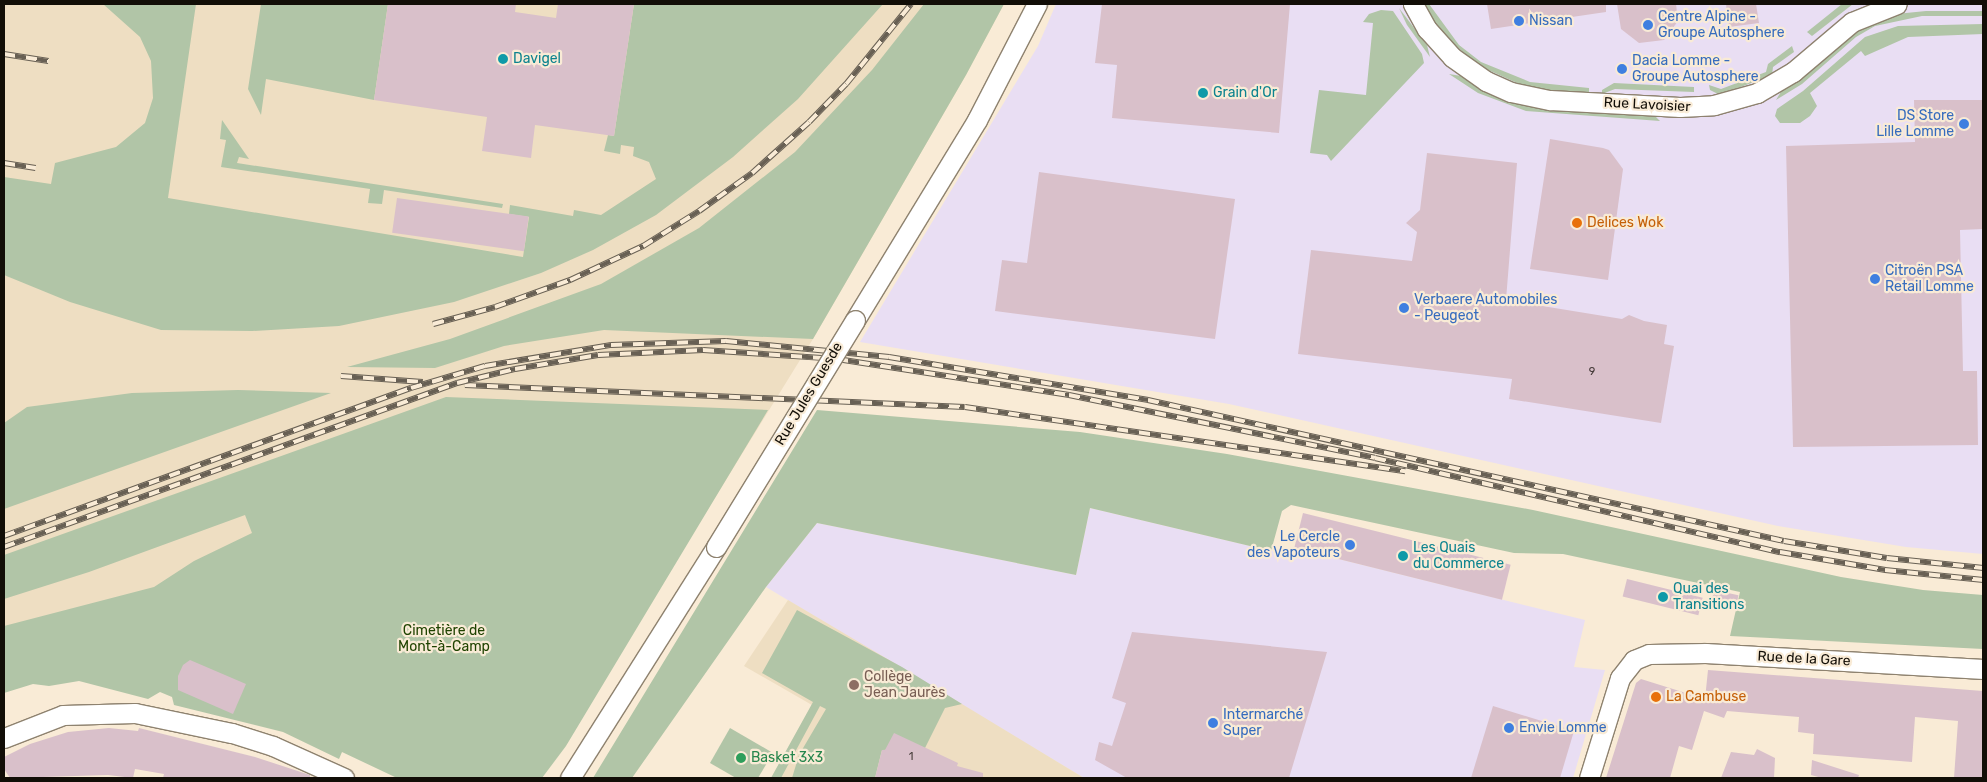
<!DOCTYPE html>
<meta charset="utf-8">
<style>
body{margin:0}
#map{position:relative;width:1987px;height:782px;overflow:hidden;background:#f9ebd6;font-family:Rubik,sans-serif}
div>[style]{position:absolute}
.commercial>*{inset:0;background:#e9def3}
.built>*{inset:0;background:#eedec2}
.green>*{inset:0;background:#b1c5a7}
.building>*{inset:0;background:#d9c0ca;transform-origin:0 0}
.roads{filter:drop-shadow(1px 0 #8e826f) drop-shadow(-1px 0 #8e826f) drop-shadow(0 1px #8e826f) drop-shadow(0 -1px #8e826f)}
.minor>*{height:19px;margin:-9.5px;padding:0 9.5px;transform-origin:9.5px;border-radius:9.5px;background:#fff}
.rail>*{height:5.5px;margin-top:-2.75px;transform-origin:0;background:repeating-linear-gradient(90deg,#f9ebd6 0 11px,#686054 0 22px);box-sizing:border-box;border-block:1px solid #686054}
.bridges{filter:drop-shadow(1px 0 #8e826f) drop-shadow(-1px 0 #8e826f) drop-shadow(0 1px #8e826f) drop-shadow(0 -1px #8e826f)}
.minor-bridge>*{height:19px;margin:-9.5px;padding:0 9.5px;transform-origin:9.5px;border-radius:9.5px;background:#fff}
.dots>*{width:14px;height:14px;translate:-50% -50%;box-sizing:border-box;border:2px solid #f9ebd6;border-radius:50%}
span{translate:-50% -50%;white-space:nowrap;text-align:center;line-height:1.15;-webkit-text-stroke:4.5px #f9ebd6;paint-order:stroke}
.number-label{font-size:11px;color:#443a38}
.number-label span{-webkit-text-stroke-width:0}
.shop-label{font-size:14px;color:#366cbe}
.left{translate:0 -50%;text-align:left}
.right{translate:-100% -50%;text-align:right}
.culture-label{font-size:14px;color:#0d838f}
.street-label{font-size:14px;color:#120e07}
.food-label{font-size:14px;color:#c56008}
.park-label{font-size:14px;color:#1f4301}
.education-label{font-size:14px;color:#785e54}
.leisure-label{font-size:14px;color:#27864d}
.frame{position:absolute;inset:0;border:5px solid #120e07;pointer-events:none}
</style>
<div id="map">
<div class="commercial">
<div style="clip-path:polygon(1056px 4px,1983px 4px,1983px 554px,1906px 547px,1778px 526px,1229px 404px,860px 342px,1038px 46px)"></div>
<div style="clip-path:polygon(1090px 508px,1271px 551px,1294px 548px,1585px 620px,1574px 667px,1605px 670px,1573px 778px,1084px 778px,766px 587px,817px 523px,1076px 575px)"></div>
</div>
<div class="built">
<div style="clip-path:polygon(4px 4px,1004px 4px,966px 75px,813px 339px,700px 522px,4px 682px)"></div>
<div style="clip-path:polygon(788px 600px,901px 667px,1084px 778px,771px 778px,812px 705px,744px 666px)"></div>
</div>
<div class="green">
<div style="clip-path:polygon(103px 4px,196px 4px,168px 198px,523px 257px,529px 217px,509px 214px,510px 205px,573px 216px,574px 210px,601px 215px,656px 179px,649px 162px,633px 156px,634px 147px,621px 145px,620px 154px,604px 151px,608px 135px,614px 136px,634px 4px,883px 4px,798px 99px,733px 157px,656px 215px,593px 250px,541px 273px,454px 302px,339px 326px,252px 331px,161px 330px,70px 302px,4px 275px,4px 177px,51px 184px,55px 163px,116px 147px,145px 123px,153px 98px,151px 61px,140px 37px)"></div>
<div style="clip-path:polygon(261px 4px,388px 4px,374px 100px,266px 79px,261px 115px,248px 89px)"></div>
<div style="clip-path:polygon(924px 4px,1004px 4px,966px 75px,813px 339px,604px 330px,504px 346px,435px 368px,347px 367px,450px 339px,601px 284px,699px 228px,795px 152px,872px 70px)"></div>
<div style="clip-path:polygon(1423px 4px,1429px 4px,1459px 45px,1481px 62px,1530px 82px,1589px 88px,1589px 94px,1528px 88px,1477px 65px,1440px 31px)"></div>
<div style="clip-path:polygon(1842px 4px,1853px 4px,1812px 36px,1807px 32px)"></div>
<div style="clip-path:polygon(1399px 8px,1427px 45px,1430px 57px,1407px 25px)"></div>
<div style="clip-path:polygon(1381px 10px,1393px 11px,1422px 54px,1424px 63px,1331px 161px,1327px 155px,1310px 153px,1319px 90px,1366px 95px,1373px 23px,1363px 22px,1369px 14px)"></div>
<div style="clip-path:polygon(1926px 11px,1983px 11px,1983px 16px,1922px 16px,1875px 26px,1856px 37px,1802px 84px,1776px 100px,1782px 90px,1853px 32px,1874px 21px,1896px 14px)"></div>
<div style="clip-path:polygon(1983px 24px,1983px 34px,1908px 37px,1865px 56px,1861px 51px,1810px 93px,1817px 106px,1810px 116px,1800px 123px,1780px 123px,1775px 116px,1777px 109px,1803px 91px,1865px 37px,1898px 26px)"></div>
<div style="clip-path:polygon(1792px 46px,1794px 52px,1773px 67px,1772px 75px,1720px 95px,1710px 90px,1709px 85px,1721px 89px,1766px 72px,1768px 64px)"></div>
<div style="clip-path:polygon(1449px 74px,1461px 76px,1499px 97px,1529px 106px,1654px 115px,1660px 121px,1526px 111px,1478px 93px)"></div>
<div style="clip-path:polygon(1614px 83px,1694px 87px,1694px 92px,1615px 89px,1602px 94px,1602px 90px)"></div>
<div style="clip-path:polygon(222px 120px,249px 159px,239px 157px,237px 163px,503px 204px,502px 208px,384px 190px,382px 204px,368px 203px,370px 189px,221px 167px,226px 140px,220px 139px)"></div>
<div style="clip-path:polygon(238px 390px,331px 393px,4px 509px,4px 423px,27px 407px,132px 393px)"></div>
<div style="clip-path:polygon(446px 397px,768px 410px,566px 746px,542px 778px,397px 778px,342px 752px,339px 759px,283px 732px,174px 705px,172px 697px,160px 692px,148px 699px,79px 681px,49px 686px,33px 684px,4px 693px,4px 626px,154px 587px,194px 561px,252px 533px,245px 515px,89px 572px,4px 599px,4px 555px)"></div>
<div style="clip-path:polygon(817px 410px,1080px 432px,1227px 454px,1533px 510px,1841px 577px,1923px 590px,1983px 595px,1983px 649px,1730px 636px,1740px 592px,1563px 554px,1514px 553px,1291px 505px,1282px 511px,1271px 551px,1090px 508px,1076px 575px,817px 523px,766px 587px,632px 778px,593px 778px)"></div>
<div style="clip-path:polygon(797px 610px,902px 667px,962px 704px,945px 708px,925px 748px,882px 750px,875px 778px,792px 778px,799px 755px,826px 709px,820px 706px,781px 778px,771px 778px,813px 702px,762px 673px)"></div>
<div style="clip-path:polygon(730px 728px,773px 753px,758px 778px,736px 778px,710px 763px)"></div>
</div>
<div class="building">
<div style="clip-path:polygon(388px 4px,516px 4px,515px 12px,556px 18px,558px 4px,634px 4px,614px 136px,535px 125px,531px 158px,482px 151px,487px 117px,374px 100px)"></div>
<div style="clip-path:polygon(1102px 4px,1290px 4px,1279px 133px,1112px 118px,1117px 65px,1095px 63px)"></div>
<div style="clip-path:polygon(1487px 4px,1606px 4px,1606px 12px,1491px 29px)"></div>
<div style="clip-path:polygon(1617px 4px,1676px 4px,1678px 21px,1664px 40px,1639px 43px,1621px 29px)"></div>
<div style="clip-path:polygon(1726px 4px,1756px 4px,1759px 23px,1729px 27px)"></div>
<div style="clip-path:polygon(1914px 100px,1983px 100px,1983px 229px,1960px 230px,1963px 371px,1977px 371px,1978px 445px,1793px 447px,1786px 146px,1915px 142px)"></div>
<div style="clip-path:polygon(1550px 139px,1603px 148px,1609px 150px,1623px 169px,1608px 280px,1530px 269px)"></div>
<div style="clip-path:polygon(1427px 153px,1517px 163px,1506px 300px,1622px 319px,1629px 315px,1644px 321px,1667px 325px,1664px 344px,1674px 346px,1661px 423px,1509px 399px,1512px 379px,1298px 354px,1311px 250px,1412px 261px,1417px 232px,1406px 223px,1420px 210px)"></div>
<div style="clip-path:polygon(1039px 172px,1235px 199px,1215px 339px,995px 311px,1002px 260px,1027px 263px)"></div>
<div style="left:397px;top:198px;width:133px;height:35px;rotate:8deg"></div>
<div style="left:1303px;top:513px;width:214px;height:36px;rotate:14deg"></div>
<div style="left:1627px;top:579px;width:78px;height:18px;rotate:14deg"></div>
<div style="left:1714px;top:590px;width:25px;height:13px;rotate:12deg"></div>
<div style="clip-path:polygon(1132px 632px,1327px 652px,1289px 778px,1127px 778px,1095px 760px,1099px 742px,1112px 746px,1126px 703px,1112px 698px)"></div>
<div style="clip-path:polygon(190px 660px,246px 684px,233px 714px,178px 690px,178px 676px,183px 665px)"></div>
<div style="clip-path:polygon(1708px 670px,1983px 691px,1983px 778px,1954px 778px,1958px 721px,1915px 717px,1912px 762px,1813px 754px,1814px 734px,1798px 732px,1799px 717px,1727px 711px,1724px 718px,1704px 711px,1692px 750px,1679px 746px,1670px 778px,1606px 778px,1636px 683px,1641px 679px,1705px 699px)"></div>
<div style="clip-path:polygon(1493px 706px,1574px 731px,1560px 778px,1471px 778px)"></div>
<div style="clip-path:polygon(109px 728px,138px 731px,139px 728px,255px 757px,310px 775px,310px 778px,163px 778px,164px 774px,135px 769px,133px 778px,108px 775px,10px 778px,4px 769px,4px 757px,30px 744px,68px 732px)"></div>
<div style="clip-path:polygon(894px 733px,958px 763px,957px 766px,983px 773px,983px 778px,875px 778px,882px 750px,885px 750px)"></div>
<div style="clip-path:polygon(1757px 749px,1775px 758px,1774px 778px,1721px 778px,1731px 752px,1754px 755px)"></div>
<div style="clip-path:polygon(1812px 760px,1859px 775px,1858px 778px,1822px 778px,1811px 775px)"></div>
</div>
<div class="roads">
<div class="minor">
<div style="left:1413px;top:4px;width:29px;rotate:61deg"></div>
<div style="left:1427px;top:29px;width:38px;rotate:48deg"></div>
<div style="left:1452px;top:57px;width:42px;rotate:35.2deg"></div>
<div style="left:1486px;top:81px;width:27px;rotate:24deg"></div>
<div style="left:1511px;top:92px;width:40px;rotate:12deg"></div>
<div style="left:1550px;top:100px;width:130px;rotate:3.1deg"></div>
<div style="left:1680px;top:107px;width:34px;rotate:-3deg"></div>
<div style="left:1714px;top:105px;width:45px;rotate:-15.6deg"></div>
<div style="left:1757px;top:93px;width:42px;rotate:-30.3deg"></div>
<div style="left:1793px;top:72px;width:77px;rotate:-40.3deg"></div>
<div style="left:1852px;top:22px;width:48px;rotate:-21.8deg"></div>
<div style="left:855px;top:320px;width:234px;rotate:-58.6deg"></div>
<div style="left:977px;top:120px;width:131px;rotate:-62.7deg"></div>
<div style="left:4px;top:738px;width:63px;rotate:-21.3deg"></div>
<div style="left:63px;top:715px;width:72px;rotate:-1.6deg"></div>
<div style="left:135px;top:713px;width:99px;rotate:11.7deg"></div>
<div style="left:232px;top:733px;width:43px;rotate:17.6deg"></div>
<div style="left:273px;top:746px;width:78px;rotate:24.3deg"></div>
<div style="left:570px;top:778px;width:273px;rotate:-57.7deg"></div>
<div style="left:1589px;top:778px;width:105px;rotate:-72.8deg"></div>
<div style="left:1620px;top:678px;width:23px;rotate:-52deg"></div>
<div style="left:1634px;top:660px;width:16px;rotate:-22deg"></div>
<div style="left:1649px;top:654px;width:57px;rotate:-1deg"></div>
<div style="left:1706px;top:653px;width:277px;rotate:3.3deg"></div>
</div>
</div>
<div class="rail">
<div style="left:4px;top:54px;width:45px;rotate:9deg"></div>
<div style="left:4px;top:163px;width:32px;rotate:9deg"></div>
<div style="left:433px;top:324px;width:64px;rotate:-15.3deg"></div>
<div style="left:495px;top:307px;width:80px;rotate:-19.8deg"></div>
<div style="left:570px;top:280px;width:81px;rotate:-25deg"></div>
<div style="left:643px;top:246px;width:66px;rotate:-32deg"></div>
<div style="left:699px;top:211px;width:65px;rotate:-35.6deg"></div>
<div style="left:752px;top:173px;width:76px;rotate:-41.8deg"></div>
<div style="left:809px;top:122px;width:53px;rotate:-45.8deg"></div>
<div style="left:846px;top:84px;width:103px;rotate:-50.9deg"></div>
<div style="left:341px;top:376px;width:82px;rotate:4.2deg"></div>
<div style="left:465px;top:385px;width:500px;rotate:2.52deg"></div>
<div style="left:965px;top:407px;width:445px;rotate:8.3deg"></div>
<div style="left:4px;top:536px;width:433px;rotate:-20deg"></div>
<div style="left:411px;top:388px;width:77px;rotate:-16.6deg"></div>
<div style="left:485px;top:366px;width:128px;rotate:-9.5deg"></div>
<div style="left:611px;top:345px;width:115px;rotate:-2deg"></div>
<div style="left:726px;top:341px;width:164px;rotate:5.6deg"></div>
<div style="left:889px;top:357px;width:263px;rotate:9.4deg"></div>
<div style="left:1148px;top:400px;width:651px;rotate:12.5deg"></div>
<div style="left:1784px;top:541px;width:104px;rotate:9.4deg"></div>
<div style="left:1887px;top:558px;width:97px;rotate:5.9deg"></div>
<div style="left:4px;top:547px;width:482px;rotate:-19.9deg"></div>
<div style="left:457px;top:383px;width:60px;rotate:-13.6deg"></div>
<div style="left:515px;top:369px;width:84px;rotate:-9.6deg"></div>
<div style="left:598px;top:355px;width:105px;rotate:-2.7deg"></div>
<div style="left:703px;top:350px;width:134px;rotate:3.8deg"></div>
<div style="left:837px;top:359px;width:235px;rotate:8.8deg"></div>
<div style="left:1069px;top:395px;width:312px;rotate:11.6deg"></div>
<div style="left:1375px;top:458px;width:416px;rotate:13.1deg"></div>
<div style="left:1780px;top:552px;width:107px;rotate:9.7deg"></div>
<div style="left:1885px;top:570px;width:99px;rotate:5.8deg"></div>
</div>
<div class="bridges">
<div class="minor-bridge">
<div style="left:716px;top:547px;width:266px;rotate:-58.5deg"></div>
</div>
</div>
<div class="dots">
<div style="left:1519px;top:21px;background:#3f7fe0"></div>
<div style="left:1648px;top:25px;background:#3f7fe0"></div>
<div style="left:503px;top:59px;background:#0f9aa8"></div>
<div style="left:1622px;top:69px;background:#3f7fe0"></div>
<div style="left:1203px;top:93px;background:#0f9aa8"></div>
<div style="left:1964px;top:124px;background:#3f7fe0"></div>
<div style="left:1577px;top:223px;background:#e8710a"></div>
<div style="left:1875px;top:279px;background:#3f7fe0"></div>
<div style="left:1404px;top:308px;background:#3f7fe0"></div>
<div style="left:1350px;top:545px;background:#3f7fe0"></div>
<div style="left:1403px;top:556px;background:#0f9aa8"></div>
<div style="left:1663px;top:597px;background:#0f9aa8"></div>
<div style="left:854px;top:685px;background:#8d6e63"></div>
<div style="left:1656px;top:697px;background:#e8710a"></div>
<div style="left:1213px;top:723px;background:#3f7fe0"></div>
<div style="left:1509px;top:728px;background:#3f7fe0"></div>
<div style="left:741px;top:758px;background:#2e9e5b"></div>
</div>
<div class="number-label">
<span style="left:1592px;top:372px">9</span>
<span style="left:911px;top:757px">1</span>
</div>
<div class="shop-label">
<span class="left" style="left:1658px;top:25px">Centre Alpine -<br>Groupe Autosphere</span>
<span class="left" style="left:1529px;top:21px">Nissan</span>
<span class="left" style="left:1632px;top:69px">Dacia Lomme -<br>Groupe Autosphere</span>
<span class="right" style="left:1954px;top:124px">DS Store<br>Lille Lomme</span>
<span class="left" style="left:1885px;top:279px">Citroën PSA<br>Retail Lomme</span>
<span class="left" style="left:1414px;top:308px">Verbaere Automobiles<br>- Peugeot</span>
<span class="right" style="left:1340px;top:545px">Le Cercle<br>des Vapoteurs</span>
<span class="left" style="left:1223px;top:723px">Intermarché<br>Super</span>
<span class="left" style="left:1519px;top:728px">Envie Lomme</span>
</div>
<div class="culture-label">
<span class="left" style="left:513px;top:59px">Davigel</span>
<span class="left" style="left:1213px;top:93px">Grain d'Or</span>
<span class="left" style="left:1413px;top:556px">Les Quais<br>du Commerce</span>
<span class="left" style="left:1673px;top:597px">Quai des<br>Transitions</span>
</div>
<div class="street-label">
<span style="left:1647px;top:105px;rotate:3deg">Rue Lavoisier</span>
<span style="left:809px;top:394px;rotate:-59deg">Rue Jules Guesde</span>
<span style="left:1804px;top:659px;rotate:3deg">Rue de la Gare</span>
</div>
<div class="food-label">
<span class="left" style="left:1587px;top:223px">Delices Wok</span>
<span class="left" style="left:1666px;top:697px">La Cambuse</span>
</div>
<div class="park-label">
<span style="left:444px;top:639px">Cimetière de<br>Mont-à-Camp</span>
</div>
<div class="education-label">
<span class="left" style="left:864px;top:685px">Collège<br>Jean Jaurès</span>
</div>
<div class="leisure-label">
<span class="left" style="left:751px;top:758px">Basket 3x3</span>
</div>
<div class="frame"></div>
</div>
